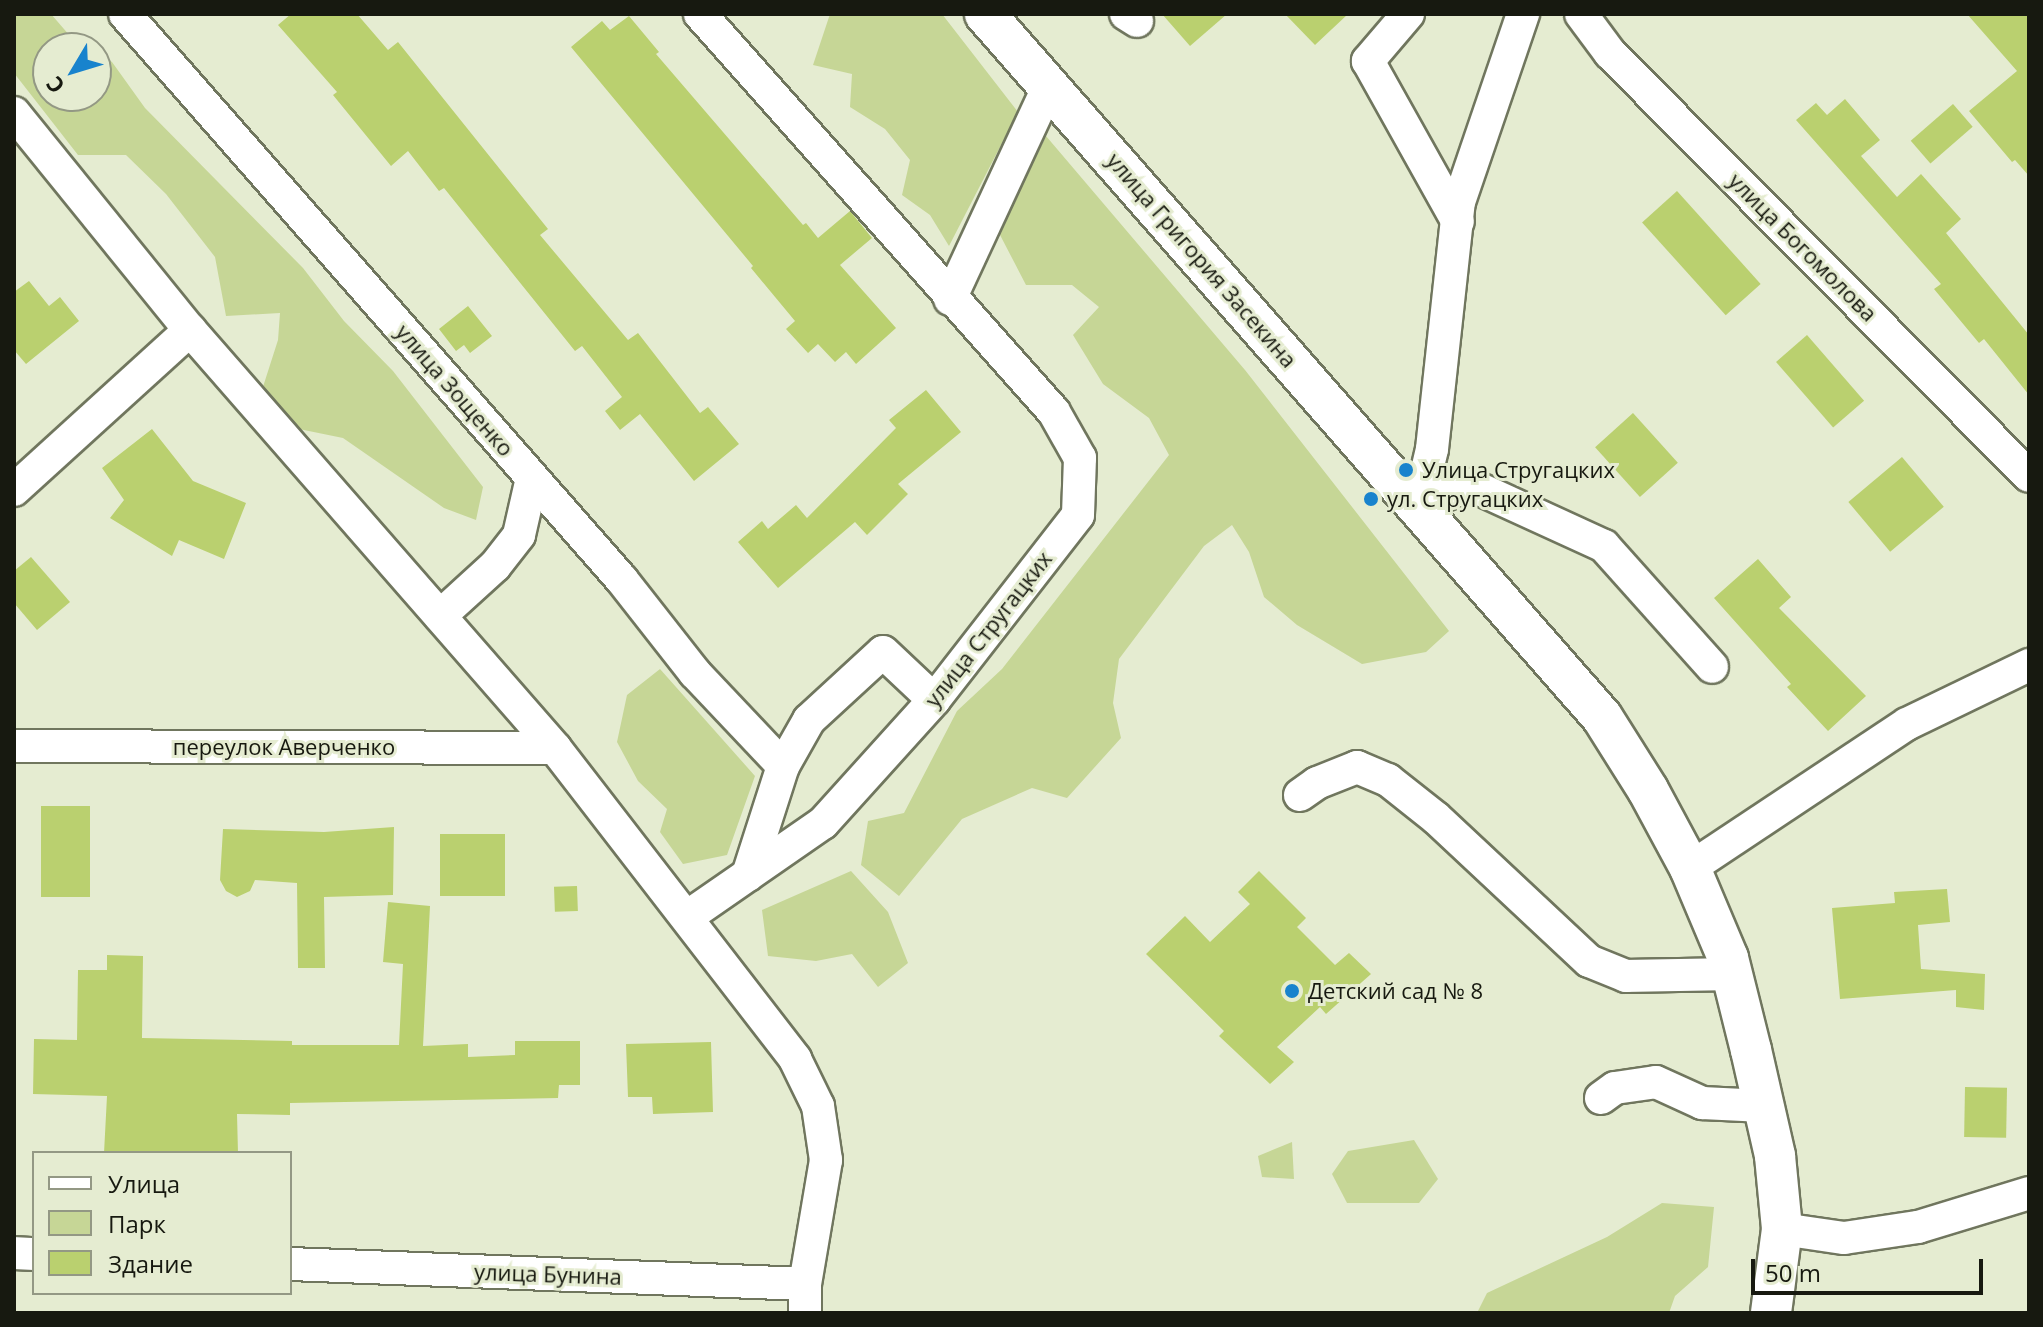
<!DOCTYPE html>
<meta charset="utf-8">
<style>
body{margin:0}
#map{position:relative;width:2043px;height:1327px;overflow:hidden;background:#e5ecd1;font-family:"Open Sans",sans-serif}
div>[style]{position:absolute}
.green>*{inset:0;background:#c6d696}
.building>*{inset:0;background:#bad06f;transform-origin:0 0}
.roads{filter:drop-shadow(2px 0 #70765e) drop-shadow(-2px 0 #70765e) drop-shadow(0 2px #70765e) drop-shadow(0 -2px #70765e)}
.minor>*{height:32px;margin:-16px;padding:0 16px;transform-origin:16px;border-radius:16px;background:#fff}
.major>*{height:40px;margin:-20px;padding:0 20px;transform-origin:20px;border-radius:20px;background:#fff}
.dots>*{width:22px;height:22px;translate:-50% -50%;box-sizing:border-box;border:4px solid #e5ecd1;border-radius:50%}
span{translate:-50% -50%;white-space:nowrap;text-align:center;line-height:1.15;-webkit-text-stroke:6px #e5ecd1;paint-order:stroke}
.street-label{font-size:22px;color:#171910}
.poi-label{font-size:22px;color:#171910}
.left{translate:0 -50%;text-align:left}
.frame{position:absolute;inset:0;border:16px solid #171910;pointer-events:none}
.legend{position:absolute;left:32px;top:1151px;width:260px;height:144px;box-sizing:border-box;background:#e5ecd1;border:2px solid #939884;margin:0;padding:10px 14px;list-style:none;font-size:24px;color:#171910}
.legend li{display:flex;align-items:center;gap:16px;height:40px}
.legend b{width:40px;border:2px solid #939884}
.north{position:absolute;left:32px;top:32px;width:80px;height:80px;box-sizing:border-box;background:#e5ecd1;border:2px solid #939884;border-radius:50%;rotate:232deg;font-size:22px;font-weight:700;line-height:32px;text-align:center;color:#171910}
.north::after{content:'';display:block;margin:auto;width:28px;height:36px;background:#1883cd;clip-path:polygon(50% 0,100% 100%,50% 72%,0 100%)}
.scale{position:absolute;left:1751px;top:1259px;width:232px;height:36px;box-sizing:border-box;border:4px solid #171910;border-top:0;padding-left:10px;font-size:24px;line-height:28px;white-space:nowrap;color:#171910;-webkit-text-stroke:6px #e5ecd1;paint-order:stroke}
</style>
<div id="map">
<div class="green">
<div style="clip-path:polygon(14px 14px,51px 14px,70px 36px,90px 48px,48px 48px,48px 96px,96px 96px,96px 52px,112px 62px,145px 108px,303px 268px,344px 321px,393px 371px,483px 487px,476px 520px,444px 508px,343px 438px,299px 429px,261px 393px,278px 340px,280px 313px,226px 316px,215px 257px,166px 194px,126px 155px,78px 155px,14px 73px)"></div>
<div style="clip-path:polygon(830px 14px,942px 14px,1018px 112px,949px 246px,930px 215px,902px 195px,910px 160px,885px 129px,850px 107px,852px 74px,813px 65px)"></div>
<div style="clip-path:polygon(1046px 136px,1245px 370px,1449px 631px,1426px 652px,1362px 664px,1297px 625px,1264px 597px,1249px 552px,1232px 525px,1204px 546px,1119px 659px,1113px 703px,1121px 738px,1067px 798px,1032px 788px,962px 819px,899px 896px,861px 865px,868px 821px,904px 813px,957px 711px,1002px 669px,1169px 455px,1149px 418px,1103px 384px,1073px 335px,1099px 307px,1072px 285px,1026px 285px,999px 233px)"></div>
<div style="clip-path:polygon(660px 669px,755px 776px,727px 855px,683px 864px,660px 832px,667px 809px,638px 781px,617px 742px,627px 695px)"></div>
<div style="clip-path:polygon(851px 871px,888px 912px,908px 963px,878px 987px,852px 954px,816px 961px,768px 956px,762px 910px)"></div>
<div style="clip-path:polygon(1414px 1140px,1438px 1179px,1419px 1203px,1347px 1203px,1332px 1174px,1348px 1151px)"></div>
<div style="clip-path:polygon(1292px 1142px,1294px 1179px,1262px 1177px,1258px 1156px)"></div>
<div style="clip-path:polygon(1662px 1203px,1714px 1207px,1708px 1267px,1675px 1296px,1669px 1313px,1477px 1313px,1487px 1293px,1607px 1237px)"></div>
</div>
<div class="building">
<div style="clip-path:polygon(291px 14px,357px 14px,388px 50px,398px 42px,548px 229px,540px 235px,628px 340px,638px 333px,700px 413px,708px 407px,739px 444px,694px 481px,640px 414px,620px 430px,605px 411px,622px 397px,582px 346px,575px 351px,444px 188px,439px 191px,408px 151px,391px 166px,333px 95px,337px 92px,278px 25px)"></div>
<div style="clip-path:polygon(1162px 14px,1227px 14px,1190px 46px)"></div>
<div style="clip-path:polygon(1285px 14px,1348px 14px,1315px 45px)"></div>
<div style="clip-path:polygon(1967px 14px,2029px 14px,2029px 176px,2015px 160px,2012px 162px,1969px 111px,2017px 71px)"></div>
<div style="clip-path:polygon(629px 16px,659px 52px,656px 54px,803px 225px,806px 223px,818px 238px,850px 211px,872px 238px,840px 265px,896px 328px,856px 364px,846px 352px,835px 362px,818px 344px,808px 353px,786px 329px,795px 321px,751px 268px,753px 266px,571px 47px,602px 21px,610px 30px)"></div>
<div style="clip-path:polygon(1845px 99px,1880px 140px,1861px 156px,1897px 197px,1921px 174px,1961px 219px,1946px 233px,2029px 335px,2029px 395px,1984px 339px,1979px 343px,1934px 289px,1941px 284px,1796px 120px,1816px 103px,1827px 115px)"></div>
<div style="left:1953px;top:104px;width:30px;height:56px;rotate:49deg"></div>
<div style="left:1677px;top:191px;width:125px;height:47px;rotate:48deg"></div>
<div style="clip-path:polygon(29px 281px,49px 306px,60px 297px,79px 321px,26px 364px,14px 350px,14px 292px)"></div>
<div style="clip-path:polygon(468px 306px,492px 336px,470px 353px,464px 345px,456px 351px,439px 329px)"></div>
<div style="left:1807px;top:335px;width:87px;height:41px;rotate:49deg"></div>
<div style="clip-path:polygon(926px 390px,961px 432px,898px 484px,908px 494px,867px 535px,855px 522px,778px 588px,738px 542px,762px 521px,768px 529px,796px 505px,807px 518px,896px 428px,889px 420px)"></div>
<div style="left:1633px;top:413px;width:67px;height:51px;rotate:48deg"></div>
<div style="clip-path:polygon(152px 429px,193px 481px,246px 503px,224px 559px,179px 540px,172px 556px,110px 518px,124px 500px,102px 468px)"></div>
<div style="left:1902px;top:457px;width:65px;height:70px;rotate:50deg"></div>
<div style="clip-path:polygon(31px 557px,70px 602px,37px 630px,14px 603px,14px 571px)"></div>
<div style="clip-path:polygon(1758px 559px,1791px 597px,1779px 608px,1866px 696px,1828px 731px,1787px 687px,1791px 684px,1714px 598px)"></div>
<div style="left:41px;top:806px;width:49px;height:91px"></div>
<div style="clip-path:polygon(394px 827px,393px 895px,324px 897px,325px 968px,298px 968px,297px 883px,255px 880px,250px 891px,237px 897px,226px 891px,220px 880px,223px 829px,324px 832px)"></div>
<div style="left:440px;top:834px;width:65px;height:62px"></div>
<div style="clip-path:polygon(1259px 871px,1306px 918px,1297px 927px,1335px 965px,1349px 953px,1371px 974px,1326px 1014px,1320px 1007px,1277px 1047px,1294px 1062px,1270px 1084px,1219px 1036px,1224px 1031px,1146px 954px,1185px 916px,1210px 942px,1250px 904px,1238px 892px)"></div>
<div style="left:577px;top:886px;width:25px;height:23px;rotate:88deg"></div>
<div style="clip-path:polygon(1947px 889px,1950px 922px,1918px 925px,1921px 969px,1985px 974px,1984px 1010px,1956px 1007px,1956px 990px,1840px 999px,1832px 908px,1895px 903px,1894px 892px)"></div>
<div style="clip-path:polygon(388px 902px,430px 906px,423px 1046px,468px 1044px,468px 1057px,515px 1055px,515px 1041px,580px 1041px,580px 1085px,559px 1085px,558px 1098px,290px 1103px,290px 1115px,237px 1114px,238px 1153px,104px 1153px,107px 1096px,33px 1094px,34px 1039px,77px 1040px,78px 970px,107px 970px,107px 955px,143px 956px,142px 1038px,292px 1041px,292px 1045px,399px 1045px,403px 964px,383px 962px)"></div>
<div style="clip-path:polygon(711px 1042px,713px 1112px,653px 1114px,652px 1097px,628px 1097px,626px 1044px)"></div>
<div style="left:1965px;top:1087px;width:42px;height:50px;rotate:1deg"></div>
</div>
<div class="roads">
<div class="minor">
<div style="left:125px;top:14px;width:753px;rotate:48.71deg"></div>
<div style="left:622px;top:580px;width:118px;rotate:51.9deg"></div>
<div style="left:695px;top:673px;width:128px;rotate:46.6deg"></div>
<div style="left:1126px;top:14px;width:13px;rotate:32deg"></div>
<div style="left:1408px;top:14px;width:62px;rotate:130.4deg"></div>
<div style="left:1368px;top:61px;width:184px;rotate:60.8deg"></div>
<div style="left:1581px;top:14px;width:49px;rotate:53.4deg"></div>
<div style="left:1610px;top:53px;width:595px;rotate:45.27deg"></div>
<div style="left:14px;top:113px;width:279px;rotate:51deg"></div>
<div style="left:190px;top:330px;width:555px;rotate:48.87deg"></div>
<div style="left:555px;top:748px;width:393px;rotate:52.3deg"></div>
<div style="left:795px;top:1059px;width:52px;rotate:63.9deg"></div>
<div style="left:818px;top:1106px;width:55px;rotate:81.6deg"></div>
<div style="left:826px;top:1160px;width:126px;rotate:99.6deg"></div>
<div style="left:805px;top:1284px;width:29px;rotate:90deg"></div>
<div style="left:950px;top:299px;width:235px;rotate:-65.1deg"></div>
<div style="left:14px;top:490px;width:238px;rotate:-42.3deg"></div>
<div style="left:1419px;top:505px;width:57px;rotate:-76.9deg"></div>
<div style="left:1432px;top:449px;width:248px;rotate:-83.8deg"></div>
<div style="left:1459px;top:202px;width:199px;rotate:-71.2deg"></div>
<div style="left:1419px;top:505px;width:56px;rotate:-21deg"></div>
<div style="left:1471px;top:485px;width:146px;rotate:24.6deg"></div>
<div style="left:1604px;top:546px;width:162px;rotate:48.2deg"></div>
<div style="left:440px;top:616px;width:74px;rotate:-42.3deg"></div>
<div style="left:495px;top:566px;width:39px;rotate:-52deg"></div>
<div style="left:519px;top:535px;width:58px;rotate:-77.2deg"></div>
<div style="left:14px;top:746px;width:541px;rotate:0.21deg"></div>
<div style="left:1300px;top:795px;width:21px;rotate:-35deg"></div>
<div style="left:1317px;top:783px;width:43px;rotate:-21.8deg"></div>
<div style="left:1357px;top:767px;width:34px;rotate:23deg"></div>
<div style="left:1388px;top:780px;width:61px;rotate:38.4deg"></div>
<div style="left:1436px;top:818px;width:209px;rotate:43.1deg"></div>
<div style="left:1589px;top:961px;width:40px;rotate:22deg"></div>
<div style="left:1626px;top:976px;width:106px;rotate:-1.1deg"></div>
<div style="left:1690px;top:868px;width:260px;rotate:-33.6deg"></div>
<div style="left:1907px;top:724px;width:136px;rotate:-25.8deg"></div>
<div style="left:748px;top:875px;width:114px;rotate:-72.2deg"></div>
<div style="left:783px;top:766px;width:53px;rotate:-60.5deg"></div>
<div style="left:809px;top:720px;width:100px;rotate:-42.6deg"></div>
<div style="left:883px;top:652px;width:70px;rotate:43.3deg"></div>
<div style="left:687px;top:917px;width:165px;rotate:-34.7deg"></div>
<div style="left:823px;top:823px;width:166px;rotate:-47.9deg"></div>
<div style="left:934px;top:700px;width:234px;rotate:-52.1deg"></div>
<div style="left:1078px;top:515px;width:57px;rotate:-88deg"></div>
<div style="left:1080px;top:458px;width:53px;rotate:-119.5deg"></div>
<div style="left:1054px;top:412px;width:533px;rotate:-131.65deg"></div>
<div style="left:1601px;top:1098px;width:17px;rotate:-36deg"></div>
<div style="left:1615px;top:1088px;width:41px;rotate:-8.3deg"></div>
<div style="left:1656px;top:1082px;width:51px;rotate:24.5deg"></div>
<div style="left:1702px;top:1103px;width:62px;rotate:2.8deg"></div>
<div style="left:1782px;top:1229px;width:63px;rotate:8.3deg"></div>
<div style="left:1844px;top:1238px;width:75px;rotate:-8.5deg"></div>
<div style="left:1918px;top:1227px;width:116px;rotate:-17deg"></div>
<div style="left:14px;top:1253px;width:20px;rotate:3deg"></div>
<div style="left:290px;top:1264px;width:515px;rotate:2.22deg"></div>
</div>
<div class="major">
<div style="left:985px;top:14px;width:935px;rotate:48.73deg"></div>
<div style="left:1602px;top:717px;width:86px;rotate:57.8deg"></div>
<div style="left:1648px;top:790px;width:89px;rotate:61.7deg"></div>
<div style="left:1690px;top:868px;width:98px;rotate:67.1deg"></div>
<div style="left:1728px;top:958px;width:95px;rotate:76deg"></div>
<div style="left:1751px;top:1050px;width:109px;rotate:77.2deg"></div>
<div style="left:1775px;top:1156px;width:73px;rotate:84.5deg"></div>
<div style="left:1782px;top:1229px;width:85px;rotate:97.5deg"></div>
</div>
</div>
<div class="dots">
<div style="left:1406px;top:470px;background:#1883cd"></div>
<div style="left:1371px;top:499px;background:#1883cd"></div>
<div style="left:1292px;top:991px;background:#1883cd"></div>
</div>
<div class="street-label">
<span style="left:1803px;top:247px;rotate:45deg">улица Богомолова</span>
<span style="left:1202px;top:260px;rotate:49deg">улица Григория Засекина</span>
<span style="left:455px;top:390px;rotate:49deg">улица Зощенко</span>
<span style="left:988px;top:629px;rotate:-52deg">улица Стругацких</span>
<span style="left:284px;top:747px">переулок Аверченко</span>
<span style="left:548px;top:1274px;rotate:2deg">улица Бунина</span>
</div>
<div class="poi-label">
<span class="left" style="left:1422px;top:470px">Улица Стругацких</span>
<span class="left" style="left:1387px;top:499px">ул. Стругацких</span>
<span class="left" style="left:1308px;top:991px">Детский сад № 8</span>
</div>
<div class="frame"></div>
<ul class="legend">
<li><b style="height:10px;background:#fff"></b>Улица</li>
<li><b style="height:22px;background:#c6d696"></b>Парк</li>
<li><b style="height:22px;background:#bad06f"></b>Здание</li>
</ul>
<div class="north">С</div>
<div class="scale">50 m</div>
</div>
